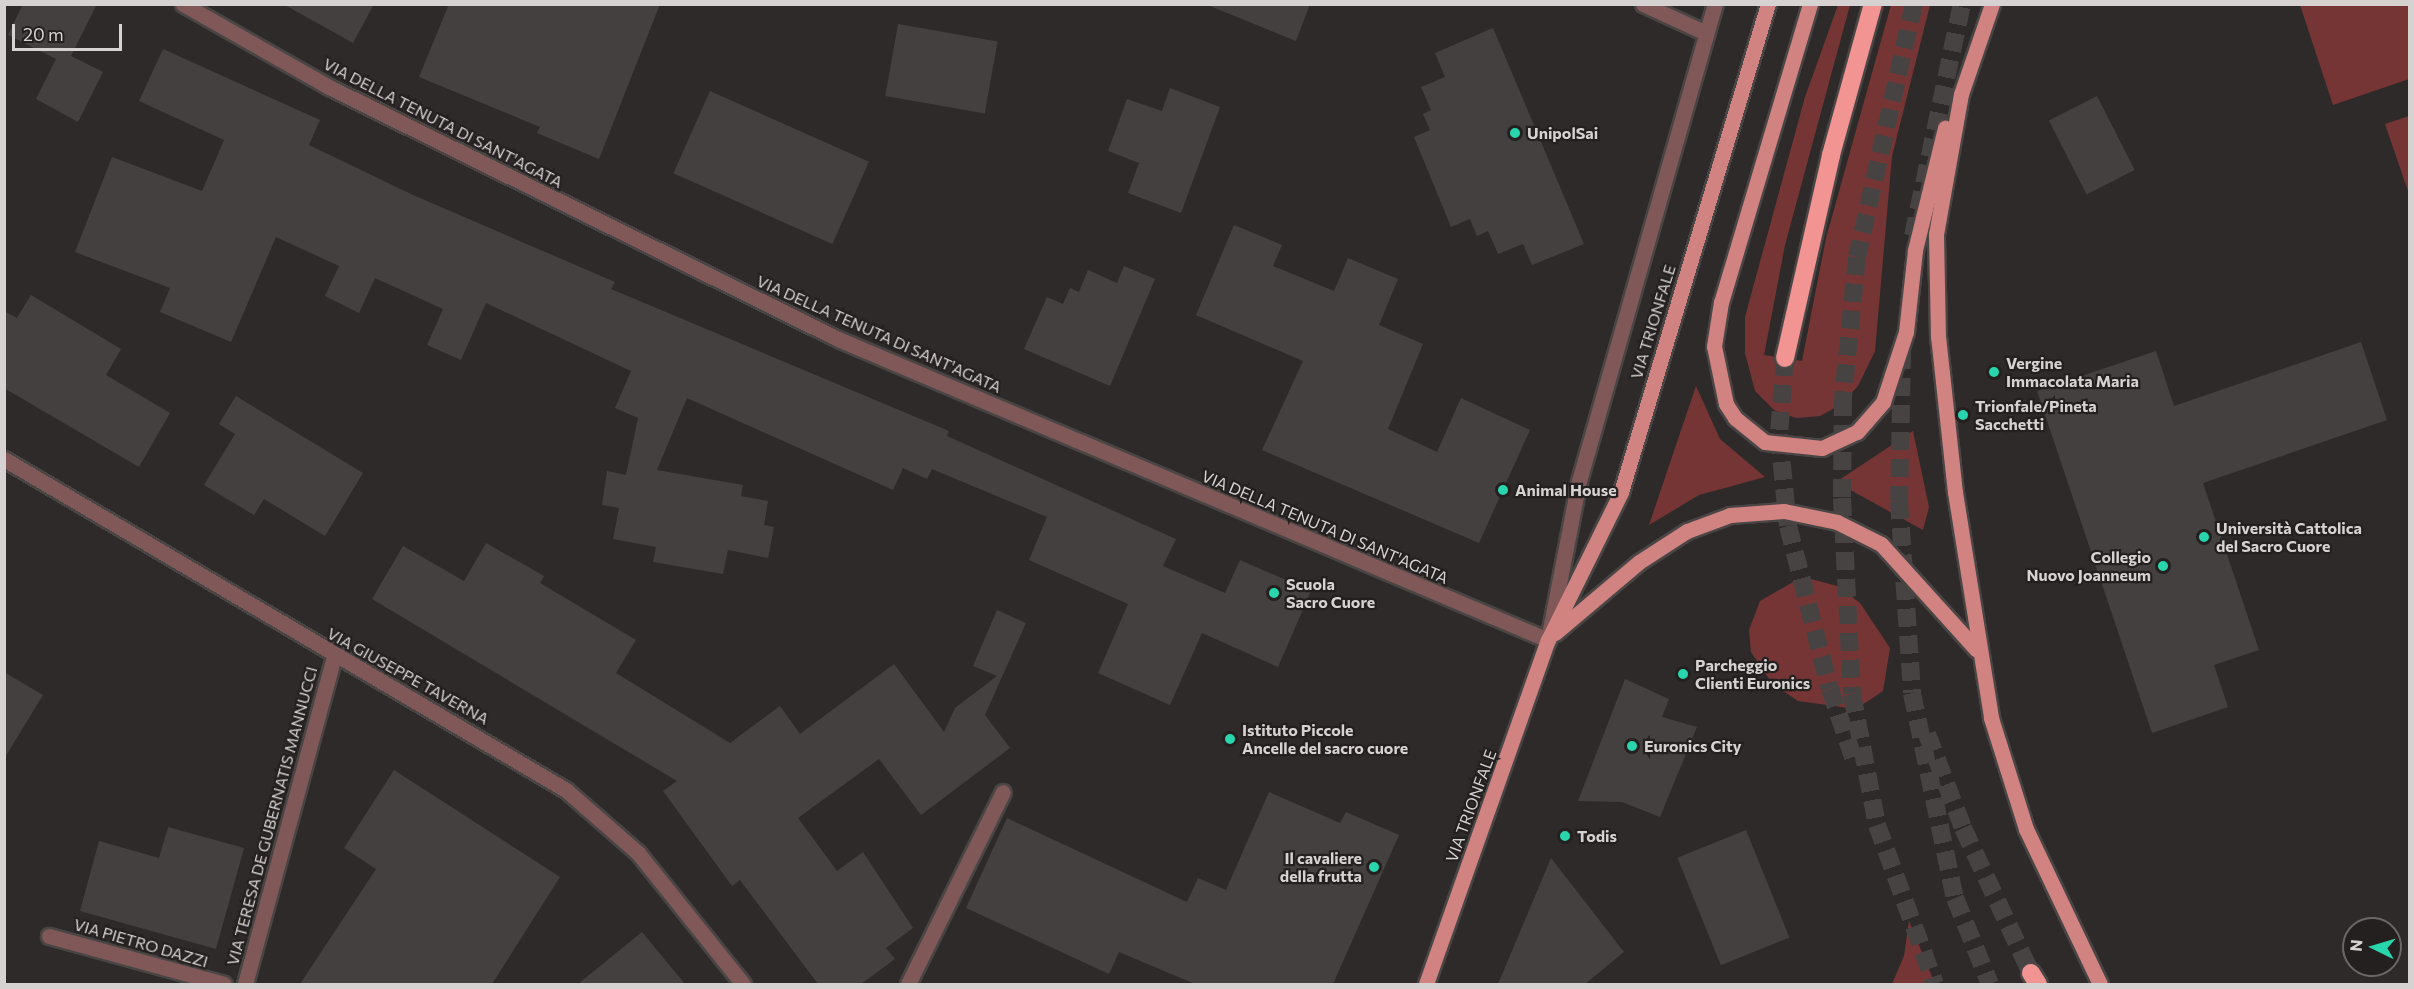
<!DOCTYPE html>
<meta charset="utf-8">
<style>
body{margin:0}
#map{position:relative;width:2414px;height:989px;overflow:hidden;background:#2f2a2a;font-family:Commissioner,sans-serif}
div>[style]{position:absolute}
.green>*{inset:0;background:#763535}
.building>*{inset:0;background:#454040;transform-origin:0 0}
.highway-tunnel>*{height:18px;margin-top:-9px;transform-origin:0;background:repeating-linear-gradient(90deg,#484343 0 18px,transparent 0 27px)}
.roads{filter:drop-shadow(2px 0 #4a4545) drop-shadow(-2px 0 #4a4545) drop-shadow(0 2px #4a4545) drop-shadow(0 -2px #4a4545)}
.minor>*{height:15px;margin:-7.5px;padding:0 7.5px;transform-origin:7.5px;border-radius:7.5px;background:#7f5857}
.major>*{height:15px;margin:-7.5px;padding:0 7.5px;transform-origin:7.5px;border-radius:7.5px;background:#d18381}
.highway>*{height:18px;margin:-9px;padding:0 9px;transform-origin:9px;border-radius:9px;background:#f29491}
.dots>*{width:16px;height:16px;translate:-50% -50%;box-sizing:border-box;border:3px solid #252020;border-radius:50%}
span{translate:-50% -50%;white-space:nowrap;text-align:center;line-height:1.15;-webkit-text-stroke:4.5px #252020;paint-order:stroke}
.street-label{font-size:16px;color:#d6d2d2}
.poi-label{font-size:16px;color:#d6d2d2;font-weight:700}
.left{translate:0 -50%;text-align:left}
.right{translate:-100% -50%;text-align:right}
.frame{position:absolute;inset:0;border:6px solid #d6d2d2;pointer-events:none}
.north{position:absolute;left:2342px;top:917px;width:60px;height:60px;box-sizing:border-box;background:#252020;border:2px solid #6c6767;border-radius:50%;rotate:275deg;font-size:16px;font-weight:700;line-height:24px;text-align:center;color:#d6d2d2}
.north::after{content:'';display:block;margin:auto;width:21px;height:27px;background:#28d5ad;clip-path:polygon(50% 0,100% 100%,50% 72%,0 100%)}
.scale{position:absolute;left:12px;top:24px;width:110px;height:27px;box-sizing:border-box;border:3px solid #d6d2d2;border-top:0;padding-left:8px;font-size:18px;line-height:21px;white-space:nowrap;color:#d6d2d2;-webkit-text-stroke:4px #252020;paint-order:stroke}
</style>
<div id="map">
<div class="green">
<div style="clip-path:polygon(1838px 5px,1850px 5px,1785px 245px,1764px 355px,1802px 361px,1826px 238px,1891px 5px,1930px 5px,1892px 156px,1875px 351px,1858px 386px,1840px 405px,1820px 416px,1796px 418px,1774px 410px,1755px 391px,1745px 353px,1745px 317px,1805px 97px)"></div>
<div style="clip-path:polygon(2300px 5px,2409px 5px,2409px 79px,2333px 105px)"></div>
<div style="clip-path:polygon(2409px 116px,2410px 116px,2409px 194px,2385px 124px)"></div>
<div style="clip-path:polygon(1696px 386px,1720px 439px,1765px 477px,1699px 495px,1649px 525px)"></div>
<div style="clip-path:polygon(1913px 431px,1929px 507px,1923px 530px,1836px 482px)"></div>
<div style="clip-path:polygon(1811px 579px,1837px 586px,1860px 603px,1890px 648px,1883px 691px,1856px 709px,1798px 701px,1772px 683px,1751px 652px,1749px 630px,1760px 601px,1793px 582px)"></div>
<div style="clip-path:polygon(1909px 921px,1935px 984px,1892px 984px,1904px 956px)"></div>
</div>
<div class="building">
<div style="clip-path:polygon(23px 4px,97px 4px,71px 56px,103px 72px,78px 122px,36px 99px,56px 59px,8px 35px)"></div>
<div style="clip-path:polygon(283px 4px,374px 4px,353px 43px)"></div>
<div style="clip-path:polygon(449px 4px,660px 4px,599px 159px,537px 133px,540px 127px,419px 77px)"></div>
<div style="clip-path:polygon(1205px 4px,1310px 4px,1296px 41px)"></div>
<div style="left:898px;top:24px;width:101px;height:73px;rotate:10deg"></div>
<div style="clip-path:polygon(1493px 28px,1584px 244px,1532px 265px,1523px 244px,1498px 254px,1488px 231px,1477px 236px,1470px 219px,1451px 227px,1414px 137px,1430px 130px,1423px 114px,1431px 110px,1421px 87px,1445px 77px,1435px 53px)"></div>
<div style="clip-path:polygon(163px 49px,320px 120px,309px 145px,413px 195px,615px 282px,611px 289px,949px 431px,947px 436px,1176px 539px,1163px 566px,1225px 593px,1240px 560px,1311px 591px,1278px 667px,1202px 633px,1170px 705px,1098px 673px,1128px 604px,1029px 560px,1047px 517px,932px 469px,927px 479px,903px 468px,893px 490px,687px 398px,657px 470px,743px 485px,741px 496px,768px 501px,764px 525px,774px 527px,768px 558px,728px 550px,723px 574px,653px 562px,656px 547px,613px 539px,619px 508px,602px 505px,607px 471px,626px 475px,638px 418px,615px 408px,631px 371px,486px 303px,461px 360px,427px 345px,443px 309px,375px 278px,359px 313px,325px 296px,339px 266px,276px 237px,231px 342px,160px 312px,170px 288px,75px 252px,112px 157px,202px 191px,224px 140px,139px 101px)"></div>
<div style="clip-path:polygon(1170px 88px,1220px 107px,1181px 213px,1128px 193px,1139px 163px,1108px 151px,1127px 99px,1162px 111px)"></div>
<div style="left:710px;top:91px;width:174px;height:90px;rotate:24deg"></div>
<div style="left:2097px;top:96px;width:83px;height:54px;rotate:63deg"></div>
<div style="clip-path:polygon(1234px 225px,1282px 245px,1273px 266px,1334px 291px,1348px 258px,1398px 279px,1379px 325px,1423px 344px,1388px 429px,1437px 452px,1461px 398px,1530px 430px,1479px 543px,1262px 450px,1303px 361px,1196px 315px)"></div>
<div style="clip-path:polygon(1124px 266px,1155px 279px,1110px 386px,1024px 349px,1047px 297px,1063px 304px,1070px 288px,1079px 292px,1088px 270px,1117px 283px)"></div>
<div style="clip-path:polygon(31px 295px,121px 349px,106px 375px,170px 413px,139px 467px,4px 388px,4px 311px,17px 318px)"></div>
<div style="clip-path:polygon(2361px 342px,2387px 420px,2203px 483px,2259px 650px,2214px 665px,2228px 707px,2152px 733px,2037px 391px,2156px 351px,2174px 406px)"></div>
<div style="clip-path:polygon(236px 396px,363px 473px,325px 536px,264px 499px,254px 515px,204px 485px,235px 434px,219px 424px)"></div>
<div style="clip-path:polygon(486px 543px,544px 576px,540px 583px,636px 640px,616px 673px,730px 743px,780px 706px,800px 734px,894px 664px,944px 732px,955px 708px,997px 676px,973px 666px,997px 610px,1026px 623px,985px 715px,1010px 748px,921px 815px,879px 759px,798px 818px,837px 871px,863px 852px,913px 928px,886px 948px,895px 959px,861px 984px,818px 984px,740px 880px,732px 886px,663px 791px,677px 781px,372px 599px,403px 546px,464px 581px)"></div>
<div style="clip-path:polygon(4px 672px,43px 695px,4px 759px)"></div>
<div style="clip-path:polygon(1625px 679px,1669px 699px,1662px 717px,1697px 727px,1660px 817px,1622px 802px,1578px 801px)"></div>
<div style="clip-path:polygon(394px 770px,560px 877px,492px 984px,300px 984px,376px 869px,344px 848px)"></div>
<div style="clip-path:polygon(1269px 792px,1340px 823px,1346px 812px,1399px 835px,1333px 984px,1195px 984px,1119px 952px,1109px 974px,966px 908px,1007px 818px,1187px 902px,1198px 878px,1226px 890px)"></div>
<div style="clip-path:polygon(168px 827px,244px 848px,216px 949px,80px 911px,99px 841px,159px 858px)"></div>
<div style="left:1746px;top:830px;width:116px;height:74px;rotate:68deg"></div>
<div style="clip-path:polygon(1551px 858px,1624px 952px,1585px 984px,1498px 984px)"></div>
<div style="clip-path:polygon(642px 932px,685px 984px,578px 984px)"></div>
</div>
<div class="highway-tunnel">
<div style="left:1914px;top:4px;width:259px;rotate:102.7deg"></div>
<div style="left:1857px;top:257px;width:142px;rotate:95.7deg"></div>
<div style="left:1843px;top:398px;width:100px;rotate:90.6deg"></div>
<div style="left:1842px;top:498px;width:196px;rotate:87.1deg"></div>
<div style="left:1852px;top:694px;width:133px;rotate:79.2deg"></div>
<div style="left:1877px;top:825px;width:169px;rotate:70deg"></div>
<div style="left:1913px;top:236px;width:237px;rotate:-78.1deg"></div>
<div style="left:1902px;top:351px;width:150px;rotate:91.1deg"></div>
<div style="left:1899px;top:501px;width:192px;rotate:86.1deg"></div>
<div style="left:1912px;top:693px;width:209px;rotate:78.2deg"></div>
<div style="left:1955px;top:898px;width:93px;rotate:67.9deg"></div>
<div style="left:1785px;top:358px;width:77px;rotate:94.5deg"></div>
<div style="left:1779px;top:435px;width:91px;rotate:84.4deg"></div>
<div style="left:1788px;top:526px;width:168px;rotate:75.6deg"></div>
<div style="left:1830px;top:689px;width:81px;rotate:71.3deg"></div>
<div style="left:1927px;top:734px;width:101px;rotate:69deg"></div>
<div style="left:1963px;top:828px;width:160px;rotate:64.9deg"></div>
</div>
<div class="roads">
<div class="minor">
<div style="left:183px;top:4px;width:168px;rotate:29.6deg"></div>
<div style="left:329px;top:87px;width:568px;rotate:26.34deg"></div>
<div style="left:838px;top:339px;width:771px;rotate:22.97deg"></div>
<div style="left:1548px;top:640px;width:162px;rotate:-79deg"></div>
<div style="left:1579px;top:481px;width:496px;rotate:-74.1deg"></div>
<div style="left:1643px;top:4px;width:69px;rotate:24.7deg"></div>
<div style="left:4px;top:459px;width:652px;rotate:30.5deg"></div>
<div style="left:566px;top:790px;width:96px;rotate:41.2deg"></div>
<div style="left:638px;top:853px;width:168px;rotate:51.3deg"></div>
<div style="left:49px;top:936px;width:181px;rotate:15.3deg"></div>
<div style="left:245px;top:984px;width:339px;rotate:-74.8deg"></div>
<div style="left:908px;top:984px;width:214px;rotate:-63.7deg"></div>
</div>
<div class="major">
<div style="left:1810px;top:4px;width:311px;rotate:106.6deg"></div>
<div style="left:1721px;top:302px;width:45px;rotate:99deg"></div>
<div style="left:1714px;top:346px;width:59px;rotate:78.3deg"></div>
<div style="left:1726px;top:404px;width:17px;rotate:57deg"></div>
<div style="left:1735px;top:418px;width:38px;rotate:39deg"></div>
<div style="left:1765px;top:442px;width:57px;rotate:6deg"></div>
<div style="left:1822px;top:448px;width:38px;rotate:-25deg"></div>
<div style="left:1857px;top:432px;width:40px;rotate:-49deg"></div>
<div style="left:1883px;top:402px;width:74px;rotate:-71.8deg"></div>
<div style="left:1906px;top:332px;width:82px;rotate:-83.7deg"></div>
<div style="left:1915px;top:250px;width:126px;rotate:-76.2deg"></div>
<div style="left:1992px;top:4px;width:95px;rotate:109deg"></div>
<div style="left:1961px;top:94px;width:142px;rotate:100.1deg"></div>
<div style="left:1936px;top:234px;width:102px;rotate:88.9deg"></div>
<div style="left:1938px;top:336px;width:157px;rotate:83.8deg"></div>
<div style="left:1955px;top:492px;width:229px;rotate:80.9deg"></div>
<div style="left:1991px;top:718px;width:116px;rotate:72.5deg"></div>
<div style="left:2026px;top:829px;width:172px;rotate:64.5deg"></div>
<div style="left:1555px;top:633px;width:110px;rotate:-40.2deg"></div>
<div style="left:1639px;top:562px;width:57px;rotate:-32.9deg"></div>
<div style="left:1687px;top:531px;width:46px;rotate:-20.4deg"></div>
<div style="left:1730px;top:515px;width:54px;rotate:-4.2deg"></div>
<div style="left:1784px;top:511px;width:54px;rotate:11.7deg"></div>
<div style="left:1837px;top:522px;width:49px;rotate:26.6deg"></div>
<div style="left:1881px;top:544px;width:142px;rotate:47.9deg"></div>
<div style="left:1426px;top:984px;width:365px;rotate:-70.5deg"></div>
<div style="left:1548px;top:640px;width:165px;rotate:-63.7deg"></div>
<div style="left:1621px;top:492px;width:510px;rotate:-73.24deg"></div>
</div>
<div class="highway">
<div style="left:1785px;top:358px;width:208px;rotate:-77.2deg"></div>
<div style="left:1831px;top:155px;width:157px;rotate:-74.5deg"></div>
<div style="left:2031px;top:973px;width:13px;rotate:58deg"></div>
</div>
</div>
<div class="dots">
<div style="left:1515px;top:133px;background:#28d5ad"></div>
<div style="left:1994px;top:372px;background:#28d5ad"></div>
<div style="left:1963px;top:415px;background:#28d5ad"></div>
<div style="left:1503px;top:490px;background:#28d5ad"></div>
<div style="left:2204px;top:537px;background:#28d5ad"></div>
<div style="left:2163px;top:566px;background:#28d5ad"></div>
<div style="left:1274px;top:593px;background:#28d5ad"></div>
<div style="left:1683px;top:674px;background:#28d5ad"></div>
<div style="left:1230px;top:739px;background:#28d5ad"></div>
<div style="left:1632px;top:746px;background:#28d5ad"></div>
<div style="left:1565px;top:836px;background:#28d5ad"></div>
<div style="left:1374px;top:867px;background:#28d5ad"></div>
</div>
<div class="street-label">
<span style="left:443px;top:123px;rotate:27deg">VIA DELLA TENUTA DI SANT'AGATA</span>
<span style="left:1653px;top:322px;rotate:-73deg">VIA TRIONFALE</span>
<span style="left:879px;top:334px;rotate:24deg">VIA DELLA TENUTA DI SANT'AGATA</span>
<span style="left:1325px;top:527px;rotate:23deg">VIA DELLA TENUTA DI SANT'AGATA</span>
<span style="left:408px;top:676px;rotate:29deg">VIA GIUSEPPE TAVERNA</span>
<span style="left:1471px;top:806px;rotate:-70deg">VIA TRIONFALE</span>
<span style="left:272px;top:816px;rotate:-75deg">VIA TERESA DE GUBERNATIS MANNUCCI</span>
<span style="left:141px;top:943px;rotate:16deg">VIA PIETRO DAZZI</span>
</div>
<div class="poi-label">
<span class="left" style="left:1527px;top:133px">UnipolSai</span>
<span class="left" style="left:2006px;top:372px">Vergine<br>Immacolata Maria</span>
<span class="left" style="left:1975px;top:415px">Trionfale/Pineta<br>Sacchetti</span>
<span class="left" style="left:1515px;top:490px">Animal House</span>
<span class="left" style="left:2216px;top:537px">Università Cattolica<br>del Sacro Cuore</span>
<span class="right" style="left:2151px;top:566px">Collegio<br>Nuovo Joanneum</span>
<span class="left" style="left:1286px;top:593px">Scuola<br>Sacro Cuore</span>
<span class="left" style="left:1695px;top:674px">Parcheggio<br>Clienti Euronics</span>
<span class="left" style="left:1242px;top:739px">Istituto Piccole<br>Ancelle del sacro cuore</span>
<span class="left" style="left:1644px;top:746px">Euronics City</span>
<span class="left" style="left:1577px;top:836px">Todis</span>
<span class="right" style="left:1362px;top:867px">Il cavaliere<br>della frutta</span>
</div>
<div class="frame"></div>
<div class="north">N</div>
<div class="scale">20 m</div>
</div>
